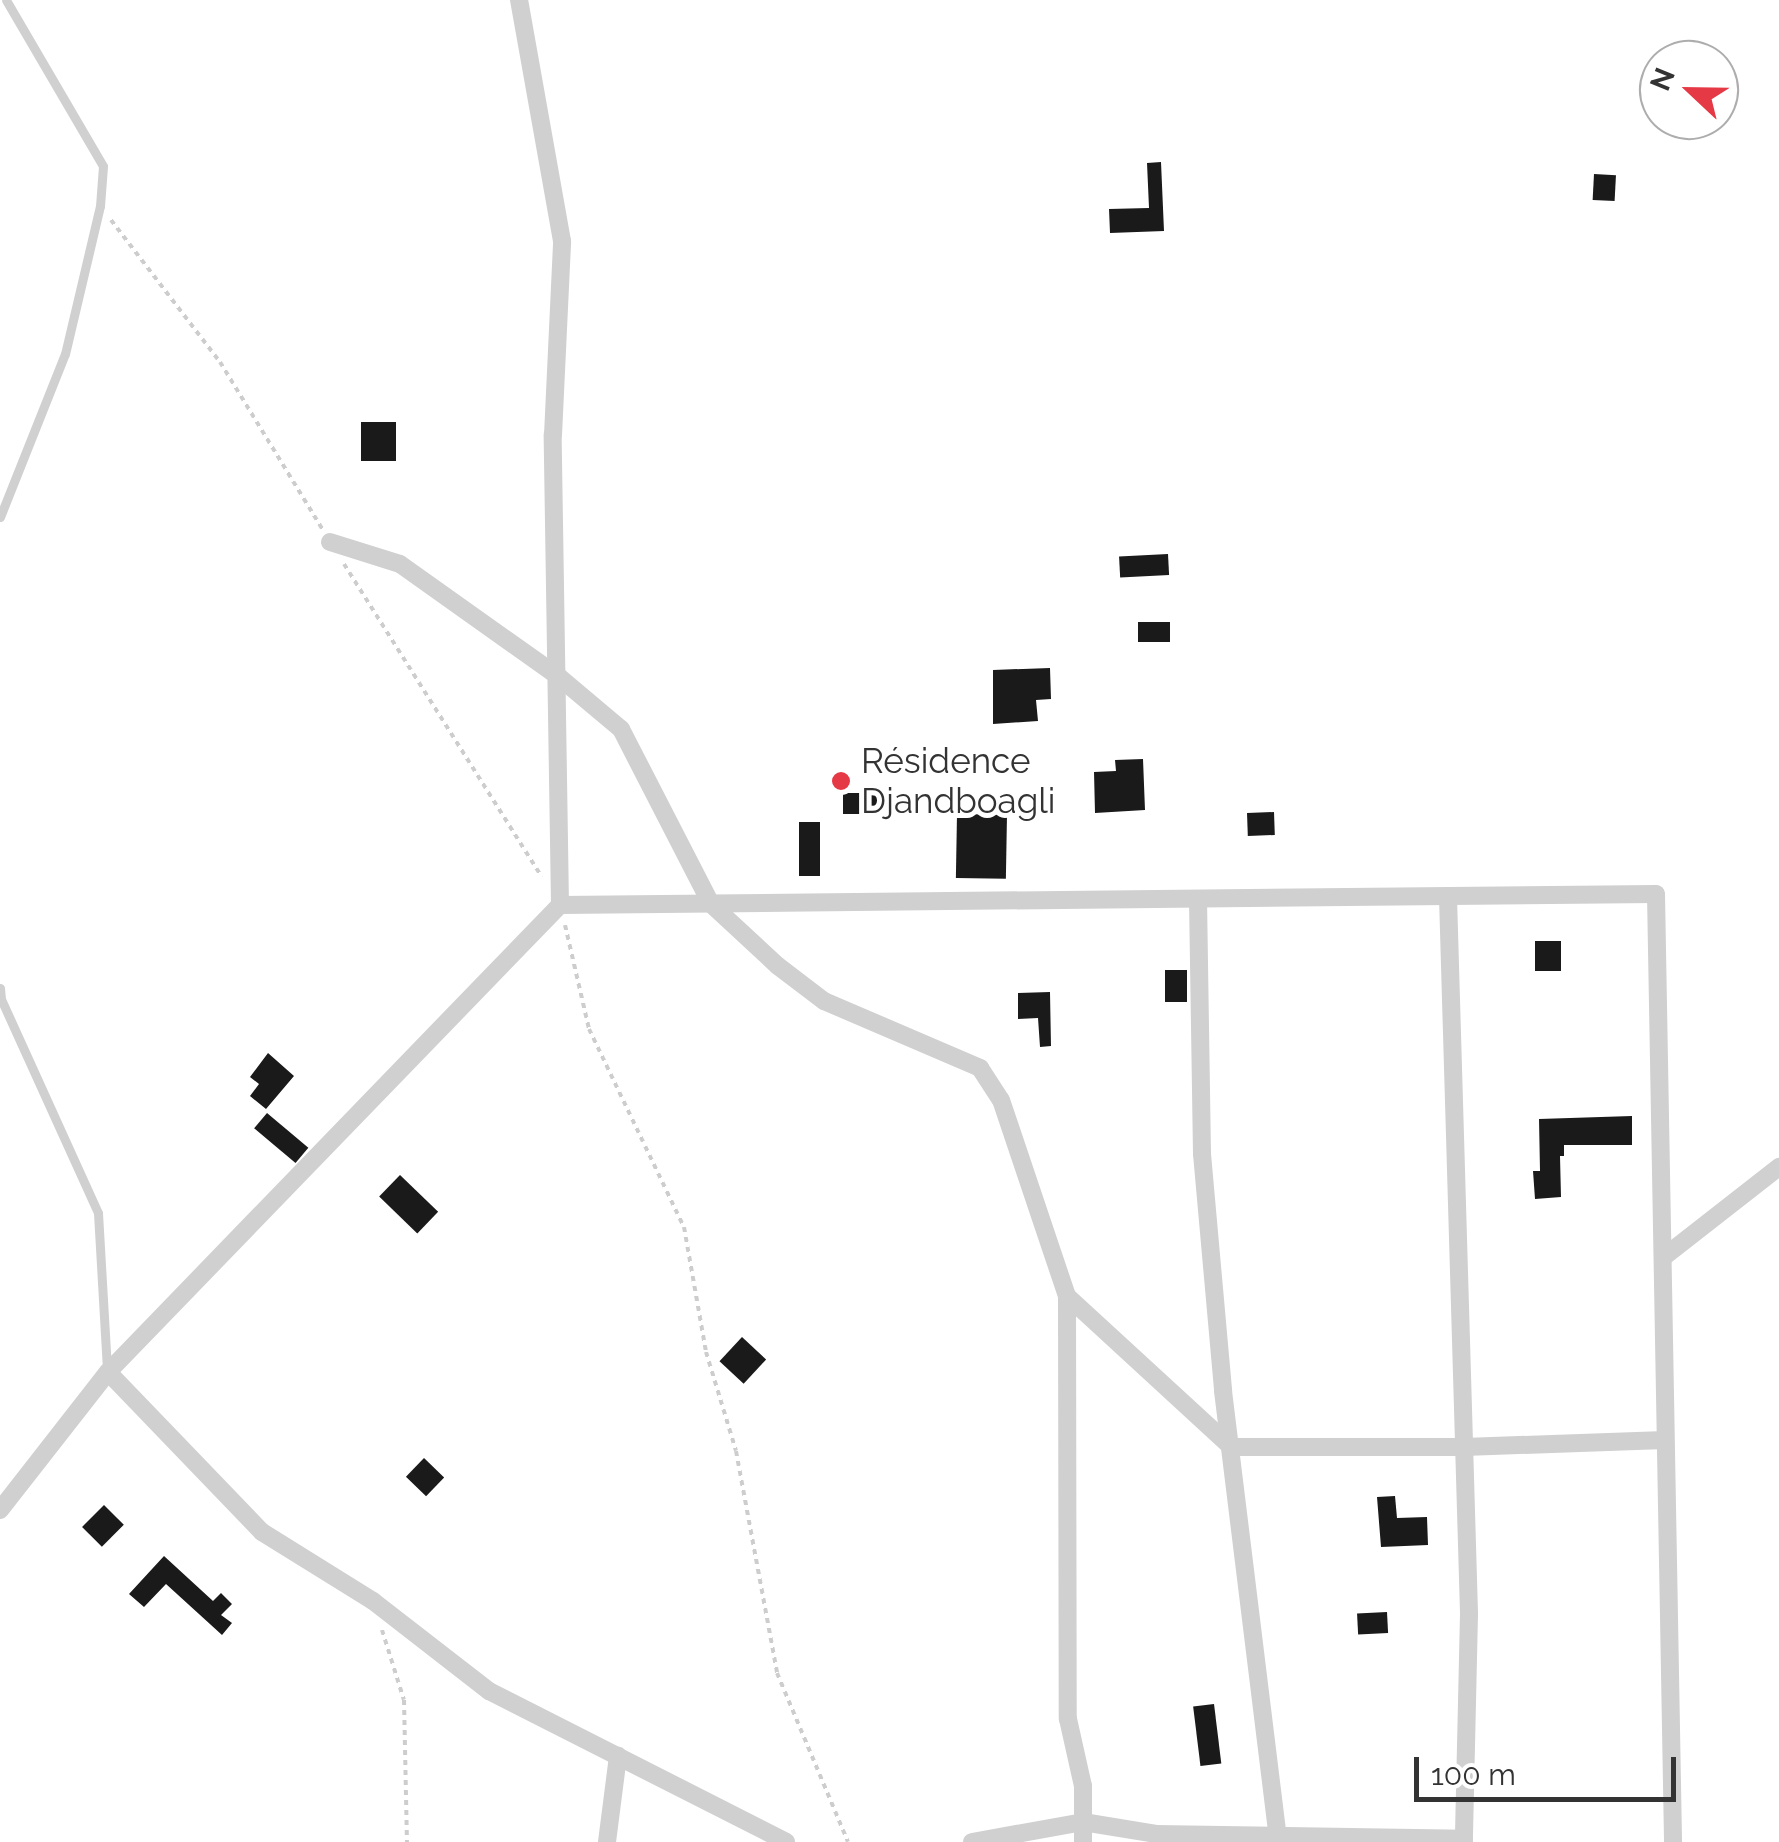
<!DOCTYPE html>
<meta charset="utf-8">
<style>
body{margin:0}
#map{position:relative;width:1779px;height:1842px;overflow:hidden;background:#fff;font-family:Raleway,sans-serif}
div>[style]{position:absolute}
.building>*{inset:0;background:#1a1a1a;transform-origin:0 0}
.path>*{height:4px;margin-top:-2px;transform-origin:0;background:repeating-linear-gradient(90deg,#cdcdcd 0 5px,transparent 0 10px)}
.service>*{height:9px;margin:-4.5px;padding:0 4.5px;transform-origin:4.5px;border-radius:4.5px;background:#d0d0d0}
.minor>*{height:18px;margin:-9px;padding:0 9px;transform-origin:9px;border-radius:9px;background:#d0d0d0}
.dots>*{width:28px;height:28px;translate:-50% -50%;box-sizing:border-box;border:5px solid #fff;border-radius:50%}
span{translate:-50% -50%;white-space:nowrap;text-align:center;line-height:1.15;-webkit-text-stroke:10px #fff;paint-order:stroke}
.poi-label{font-size:35px;color:#333}
.left{translate:0 -50%;text-align:left}
.north{position:absolute;left:1639px;top:40px;width:100px;height:100px;box-sizing:border-box;background:#fff;border:2px solid #adadad;border-radius:50%;rotate:292deg;font-size:28px;font-weight:700;line-height:40px;text-align:center;color:#333}
.north::after{content:'';display:block;margin:auto;width:35px;height:45px;background:#e63946;clip-path:polygon(50% 0,100% 100%,50% 72%,0 100%)}
.scale{position:absolute;left:1414px;top:1757px;width:262px;height:45px;box-sizing:border-box;border:5px solid #333;border-top:0;padding-left:12px;font-size:30px;line-height:35px;white-space:nowrap;color:#333;-webkit-text-stroke:8px #fff;paint-order:stroke}
</style>
<div id="map">
<div class="building">
<div style="clip-path:polygon(1161px 162px,1164px 231px,1110px 233px,1109px 209px,1149px 208px,1147px 163px)"></div>
<div style="left:1594px;top:174px;width:22px;height:26px;rotate:3deg"></div>
<div style="left:361px;top:422px;width:35px;height:39px"></div>
<div style="left:1168px;top:554px;width:21px;height:49px;rotate:87deg"></div>
<div style="left:1170px;top:622px;width:20px;height:32px;rotate:90deg"></div>
<div style="clip-path:polygon(1050px 668px,1051px 699px,1036px 700px,1038px 721px,993px 724px,993px 670px)"></div>
<div style="clip-path:polygon(1143px 759px,1145px 810px,1095px 813px,1094px 772px,1116px 771px,1115px 760px)"></div>
<div style="left:914px;top:793px;width:21px;height:71px;rotate:90deg"></div>
<div style="left:1274px;top:812px;width:23px;height:27px;rotate:88deg"></div>
<div style="left:957px;top:814px;width:50px;height:64px;rotate:1deg"></div>
<div style="left:799px;top:822px;width:21px;height:54px"></div>
<div style="left:1535px;top:941px;width:26px;height:30px"></div>
<div style="left:1187px;top:970px;width:32px;height:22px;rotate:90deg"></div>
<div style="clip-path:polygon(1050px 992px,1051px 1046px,1040px 1047px,1038px 1018px,1018px 1019px,1018px 993px)"></div>
<div style="clip-path:polygon(268px 1053px,294px 1076px,266px 1109px,250px 1096px,259px 1084px,250px 1077px)"></div>
<div style="left:267px;top:1113px;width:54px;height:20px;rotate:40deg"></div>
<div style="clip-path:polygon(1632px 1116px,1632px 1145px,1564px 1145px,1564px 1156px,1560px 1156px,1561px 1197px,1535px 1199px,1533px 1171px,1540px 1171px,1539px 1119px)"></div>
<div style="left:400px;top:1175px;width:53px;height:30px;rotate:44deg"></div>
<div style="left:742px;top:1337px;width:33px;height:33px;rotate:43deg"></div>
<div style="left:424px;top:1458px;width:28px;height:26px;rotate:44deg"></div>
<div style="clip-path:polygon(1395px 1496px,1397px 1518px,1427px 1517px,1428px 1545px,1381px 1547px,1377px 1497px)"></div>
<div style="left:104px;top:1505px;width:28px;height:31px;rotate:45deg"></div>
<div style="clip-path:polygon(164px 1556px,213px 1601px,221px 1593px,232px 1604px,221px 1615px,232px 1623px,222px 1635px,166px 1584px,144px 1607px,129px 1594px)"></div>
<div style="left:1387px;top:1612px;width:21px;height:30px;rotate:87deg"></div>
<div style="left:1214px;top:1704px;width:60px;height:21px;rotate:83deg"></div>
</div>
<div class="path">
<div style="left:111px;top:220px;width:179px;rotate:52.5deg"></div>
<div style="left:220px;top:362px;width:197px;rotate:58.5deg"></div>
<div style="left:344px;top:564px;width:370px;rotate:57.7deg"></div>
<div style="left:565px;top:925px;width:107px;rotate:77deg"></div>
<div style="left:589px;top:1029px;width:220px;rotate:64.4deg"></div>
<div style="left:684px;top:1227px;width:127px;rotate:80deg"></div>
<div style="left:706px;top:1352px;width:103px;rotate:73.1deg"></div>
<div style="left:736px;top:1451px;width:226px;rotate:79.5deg"></div>
<div style="left:777px;top:1673px;width:183px;rotate:67.2deg"></div>
<div style="left:382px;top:1630px;width:73px;rotate:72.6deg"></div>
<div style="left:404px;top:1700px;width:142px;rotate:88.8deg"></div>
</div>
<div class="service">
<div style="left:0;top:517px;width:175px;rotate:-68.3deg"></div>
<div style="left:65px;top:354px;width:152px;rotate:-76.7deg"></div>
<div style="left:100px;top:206px;width:40px;rotate:-85.7deg"></div>
<div style="left:103px;top:166px;width:192px;rotate:-120.3deg"></div>
<div style="left:0;top:988px;width:11px;rotate:85deg"></div>
<div style="left:1px;top:999px;width:235px;rotate:65.6deg"></div>
<div style="left:98px;top:1213px;width:157px;rotate:86.7deg"></div>
</div>
<div class="minor">
<div style="left:330px;top:542px;width:73px;rotate:17.4deg"></div>
<div style="left:400px;top:564px;width:195px;rotate:35.4deg"></div>
<div style="left:559px;top:677px;width:81px;rotate:40deg"></div>
<div style="left:621px;top:729px;width:197px;rotate:62.8deg"></div>
<div style="left:711px;top:904px;width:91px;rotate:42.8deg"></div>
<div style="left:778px;top:966px;width:58px;rotate:37.3deg"></div>
<div style="left:824px;top:1001px;width:170px;rotate:23.2deg"></div>
<div style="left:980px;top:1068px;width:38px;rotate:57deg"></div>
<div style="left:1001px;top:1100px;width:207px;rotate:71.4deg"></div>
<div style="left:1067px;top:1296px;width:223px;rotate:42.6deg"></div>
<div style="left:1231px;top:1447px;width:233px"></div>
<div style="left:1464px;top:1447px;width:201px;rotate:-2deg"></div>
<div style="left:1448px;top:897px;width:717px;rotate:88.32deg"></div>
<div style="left:1469px;top:1614px;width:228px;rotate:91.3deg"></div>
<div style="left:1198px;top:899px;width:255px;rotate:89.1deg"></div>
<div style="left:1202px;top:1154px;width:238px;rotate:84.9deg"></div>
<div style="left:1223px;top:1391px;width:454px;rotate:83deg"></div>
<div style="left:560px;top:905px;width:1096px;rotate:-0.58deg"></div>
<div style="left:1656px;top:894px;width:948px;rotate:88.97deg"></div>
<div style="left:1665px;top:1256px;width:145px;rotate:-38deg"></div>
<div style="left:1067px;top:1296px;width:423px;rotate:89.9deg"></div>
<div style="left:1068px;top:1719px;width:69px;rotate:77.4deg"></div>
<div style="left:1083px;top:1786px;width:56px;rotate:90deg"></div>
<div style="left:108px;top:1372px;width:222px;rotate:46.1deg"></div>
<div style="left:262px;top:1532px;width:131px;rotate:31.9deg"></div>
<div style="left:373px;top:1601px;width:147px;rotate:37.8deg"></div>
<div style="left:489px;top:1691px;width:333px;rotate:26.9deg"></div>
<div style="left:0;top:1510px;width:175px;rotate:-52deg"></div>
<div style="left:108px;top:1372px;width:650px;rotate:-45.94deg"></div>
<div style="left:560px;top:905px;width:470px;rotate:-90.9deg"></div>
<div style="left:553px;top:435px;width:194px;rotate:-87.3deg"></div>
<div style="left:562px;top:241px;width:245px;rotate:-100.1deg"></div>
<div style="left:607px;top:1842px;width:87px;rotate:-82.7deg"></div>
<div style="left:972px;top:1842px;width:113px;rotate:-10.2deg"></div>
<div style="left:1083px;top:1822px;width:74px;rotate:9.3deg"></div>
<div style="left:1156px;top:1834px;width:308px;rotate:0.9deg"></div>
</div>
<div class="dots">
<div style="left:841px;top:781px;background:#e63946"></div>
</div>
<div class="poi-label">
<span class="left" style="left:861px;top:781px">Résidence<br>Djandboagli</span>
</div>
<div class="north">N</div>
<div class="scale">100 m</div>
</div>
